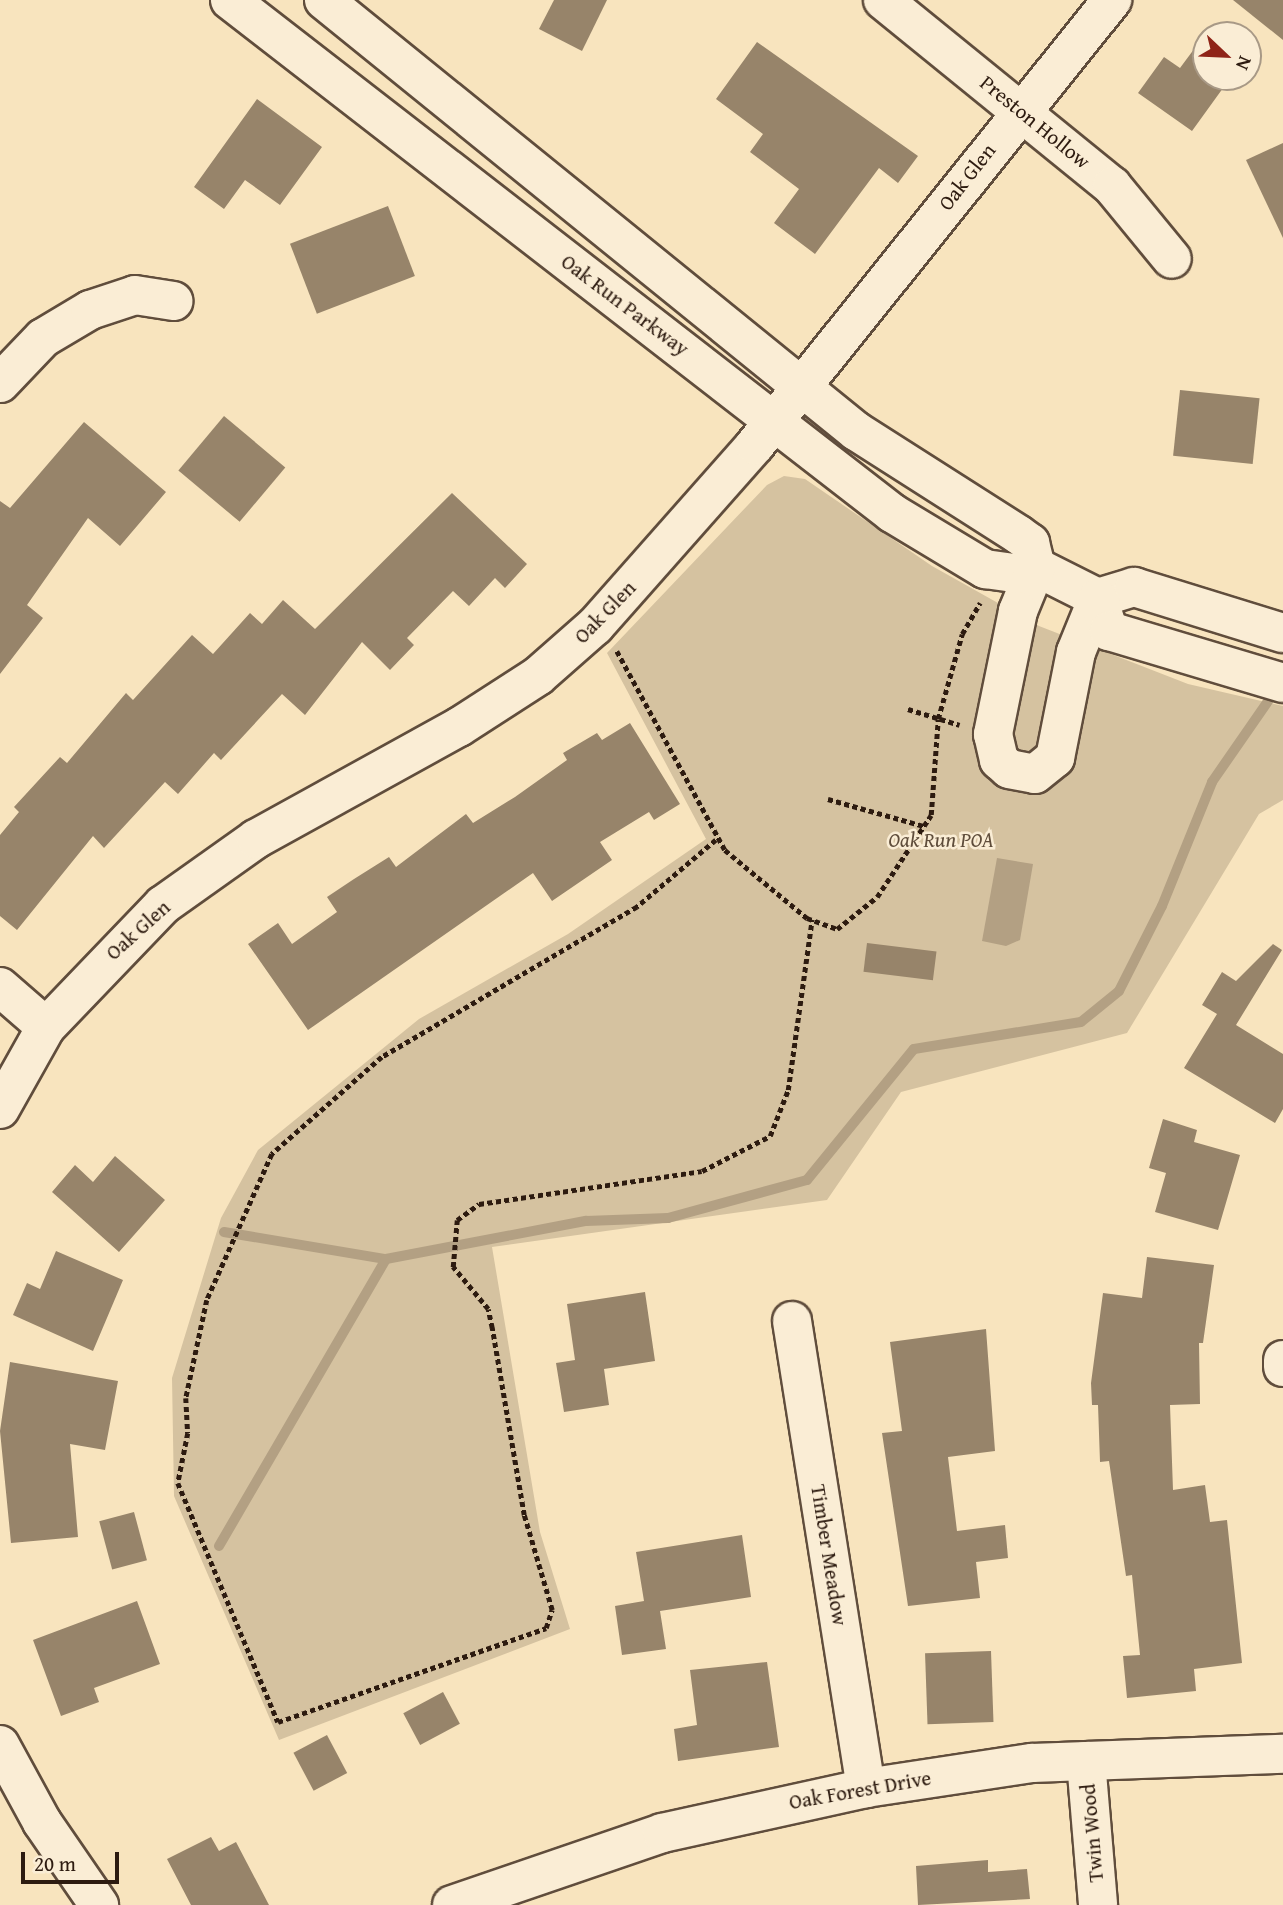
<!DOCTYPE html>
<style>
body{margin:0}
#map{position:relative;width:1283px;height:1905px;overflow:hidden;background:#f8e4be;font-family:"Gentium Book Plus",serif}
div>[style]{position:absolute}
.green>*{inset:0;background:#d5c2a0}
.water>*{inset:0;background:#b3a083}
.stream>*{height:10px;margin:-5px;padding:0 5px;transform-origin:5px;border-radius:5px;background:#b3a083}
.building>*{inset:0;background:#97846a;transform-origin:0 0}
.path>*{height:4.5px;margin-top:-2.25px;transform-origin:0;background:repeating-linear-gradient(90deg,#2d1b10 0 5px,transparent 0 8.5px)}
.roads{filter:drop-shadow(2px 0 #604d3c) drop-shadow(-2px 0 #604d3c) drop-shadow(0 2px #604d3c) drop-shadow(0 -2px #604d3c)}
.minor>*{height:38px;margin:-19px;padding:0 19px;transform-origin:19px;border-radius:19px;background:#faedd5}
span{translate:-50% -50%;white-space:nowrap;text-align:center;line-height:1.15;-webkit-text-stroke:5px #faedd5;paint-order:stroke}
.street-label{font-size:21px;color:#2d1b10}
.park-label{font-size:21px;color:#5f4d3b;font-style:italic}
.north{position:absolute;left:1192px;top:21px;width:70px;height:70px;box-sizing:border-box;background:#faedd5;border:2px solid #a89986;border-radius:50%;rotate:113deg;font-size:19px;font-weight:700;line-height:28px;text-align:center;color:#2d1b10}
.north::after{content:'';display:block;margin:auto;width:24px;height:32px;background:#8f2418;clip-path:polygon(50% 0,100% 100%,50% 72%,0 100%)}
.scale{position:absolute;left:21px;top:1852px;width:98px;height:32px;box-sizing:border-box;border:4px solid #2d1b10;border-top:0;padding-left:9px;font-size:21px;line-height:24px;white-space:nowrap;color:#2d1b10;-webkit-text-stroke:5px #faedd5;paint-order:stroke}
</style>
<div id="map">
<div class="green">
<div style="clip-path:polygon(784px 476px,805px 479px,932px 566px,1039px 626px,1188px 684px,1283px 706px,1283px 800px,1259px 814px,1127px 1033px,901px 1092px,827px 1200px,492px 1247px,540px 1532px,570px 1629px,279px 1740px,174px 1496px,172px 1378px,221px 1218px,258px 1150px,419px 1019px,568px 934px,706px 839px,607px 653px,767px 485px)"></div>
</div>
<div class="water">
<div style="clip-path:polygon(997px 858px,1033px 864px,1020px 940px,1006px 946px,982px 941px)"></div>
</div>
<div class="stream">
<div style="left:224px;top:1232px;width:164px;rotate:9.5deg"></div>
<div style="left:386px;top:1259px;width:204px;rotate:-10.8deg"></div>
<div style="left:586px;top:1221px;width:82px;rotate:-2.1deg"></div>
<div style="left:668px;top:1218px;width:144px;rotate:-15.3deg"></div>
<div style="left:807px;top:1180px;width:169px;rotate:-50.8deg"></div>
<div style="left:914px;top:1049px;width:169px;rotate:-9.2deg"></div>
<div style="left:1081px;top:1022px;width:49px;rotate:-39.2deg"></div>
<div style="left:1119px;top:991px;width:95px;rotate:-63.2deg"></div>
<div style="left:1162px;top:906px;width:134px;rotate:-68deg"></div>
<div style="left:1212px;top:782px;width:111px;rotate:-55.3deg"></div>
<div style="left:219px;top:1546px;width:332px;rotate:-59.8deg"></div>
</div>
<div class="building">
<div style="clip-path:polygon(554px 0,607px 0,582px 51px,539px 29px)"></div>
<div style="clip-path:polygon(1233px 0,1283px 0,1283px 40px)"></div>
<div style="clip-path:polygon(1206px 33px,1206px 77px,1231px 77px,1192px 131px,1138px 93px,1164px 57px,1180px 68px)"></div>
<div style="clip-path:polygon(757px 42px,918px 156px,898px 183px,879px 168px,815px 254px,774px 223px,799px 189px,750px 152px,763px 134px,716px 99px)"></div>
<div style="clip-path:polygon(257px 99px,322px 147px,280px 205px,245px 180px,224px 209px,194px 187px)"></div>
<div style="clip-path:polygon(1283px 143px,1283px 238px,1246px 160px)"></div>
<div style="left:388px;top:206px;width:75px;height:105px;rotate:69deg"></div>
<div style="left:1180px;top:390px;width:80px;height:66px;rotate:6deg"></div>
<div style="left:224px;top:416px;width:80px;height:71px;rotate:40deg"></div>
<div style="clip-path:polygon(84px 422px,166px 492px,120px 546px,88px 518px,27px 605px,43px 618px,0 674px,0 501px,10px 508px)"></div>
<div style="clip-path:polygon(452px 493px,527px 564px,505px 588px,495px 578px,469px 606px,453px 591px,407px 638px,414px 645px,390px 670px,362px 642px,305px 715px,282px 694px,221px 760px,214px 753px,178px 794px,165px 782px,104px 848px,93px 836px,17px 930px,0 916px,0 835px,19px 812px,14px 807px,60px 757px,67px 763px,126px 693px,133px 700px,192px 635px,213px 654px,250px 613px,262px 624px,283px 600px,315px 629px)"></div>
<div style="clip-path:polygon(630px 723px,680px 804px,654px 820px,649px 812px,600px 842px,612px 860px,552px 901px,533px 873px,308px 1030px,248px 944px,278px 923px,292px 944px,337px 912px,327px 897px,354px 879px,389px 857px,396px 867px,466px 814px,473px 823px,515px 797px,567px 760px,563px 753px,597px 733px,602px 740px)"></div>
<div style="left:867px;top:943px;width:70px;height:29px;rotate:7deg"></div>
<div style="clip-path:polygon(1273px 944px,1282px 950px,1236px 1025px,1283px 1054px,1283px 1109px,1275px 1123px,1184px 1068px,1217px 1014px,1202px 1005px,1222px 972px,1236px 981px)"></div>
<div style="clip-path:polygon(1163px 1119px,1197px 1130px,1194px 1142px,1240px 1155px,1218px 1230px,1155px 1212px,1166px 1173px,1149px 1168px)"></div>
<div style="clip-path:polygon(115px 1156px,165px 1200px,119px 1252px,52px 1192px,75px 1165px,93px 1182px)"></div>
<div style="clip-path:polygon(56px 1251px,123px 1280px,93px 1351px,13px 1315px,27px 1283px,40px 1289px)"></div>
<div style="clip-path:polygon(1147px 1257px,1214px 1265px,1203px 1343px,1199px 1343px,1200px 1404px,1170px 1405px,1173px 1490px,1205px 1485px,1210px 1522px,1227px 1520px,1242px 1663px,1194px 1669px,1196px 1691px,1127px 1698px,1123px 1656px,1140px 1655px,1132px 1575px,1126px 1576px,1109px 1461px,1100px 1462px,1098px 1405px,1092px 1405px,1091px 1383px,1103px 1293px,1142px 1298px)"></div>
<div style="clip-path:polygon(645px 1292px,655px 1361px,604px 1369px,609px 1405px,564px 1412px,556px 1363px,575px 1360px,567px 1304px)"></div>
<div style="clip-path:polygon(986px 1329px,995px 1451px,948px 1457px,957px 1531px,1005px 1525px,1008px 1558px,976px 1562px,980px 1598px,908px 1606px,882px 1433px,902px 1431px,890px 1342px)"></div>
<div style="clip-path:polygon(10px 1362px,118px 1381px,105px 1450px,70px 1444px,78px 1537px,11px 1543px,0 1431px)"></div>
<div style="left:134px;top:1512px;width:50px;height:36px;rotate:75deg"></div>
<div style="clip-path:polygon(742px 1535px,751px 1597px,660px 1611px,666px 1649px,622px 1655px,615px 1606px,644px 1601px,636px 1552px)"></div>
<div style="clip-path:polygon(137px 1601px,160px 1664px,94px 1688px,99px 1702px,61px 1716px,33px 1640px)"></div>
<div style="left:991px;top:1651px;width:71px;height:66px;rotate:88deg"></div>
<div style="clip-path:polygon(767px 1662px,779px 1747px,678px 1761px,674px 1729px,697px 1725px,690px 1670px)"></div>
<div style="left:443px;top:1692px;width:36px;height:45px;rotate:62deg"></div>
<div style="left:327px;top:1735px;width:43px;height:38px;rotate:62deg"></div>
<div style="clip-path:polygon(211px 1837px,219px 1851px,236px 1842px,269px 1905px,191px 1905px,167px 1859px)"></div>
<div style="clip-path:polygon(988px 1860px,988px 1872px,1027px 1869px,1030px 1899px,918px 1905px,916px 1866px)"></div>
</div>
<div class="path">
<div style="left:617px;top:651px;width:226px;rotate:61.5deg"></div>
<div style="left:725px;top:850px;width:107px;rotate:39.7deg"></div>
<div style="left:807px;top:918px;width:32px;rotate:20deg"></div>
<div style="left:837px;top:929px;width:51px;rotate:-38.7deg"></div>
<div style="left:877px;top:897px;width:98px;rotate:-56.6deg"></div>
<div style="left:931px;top:815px;width:96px;rotate:-85.8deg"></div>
<div style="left:938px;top:719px;width:88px;rotate:-74.2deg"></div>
<div style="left:962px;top:634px;width:36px;rotate:-60deg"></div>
<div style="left:908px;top:709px;width:54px;rotate:17.1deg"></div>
<div style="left:828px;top:799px;width:100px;rotate:15.7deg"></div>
<div style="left:716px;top:840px;width:104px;rotate:139.7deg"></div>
<div style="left:637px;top:907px;width:296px;rotate:149.5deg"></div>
<div style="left:382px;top:1057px;width:147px;rotate:138.6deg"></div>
<div style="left:272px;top:1154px;width:160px;rotate:114deg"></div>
<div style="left:207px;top:1300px;width:100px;rotate:102.1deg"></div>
<div style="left:186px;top:1398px;width:35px;rotate:87deg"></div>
<div style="left:188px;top:1433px;width:51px;rotate:101.3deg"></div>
<div style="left:178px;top:1483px;width:259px;rotate:67.3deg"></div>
<div style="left:278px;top:1722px;width:284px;rotate:-19.3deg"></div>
<div style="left:546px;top:1628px;width:19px;rotate:-72deg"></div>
<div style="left:552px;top:1610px;width:99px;rotate:-106.4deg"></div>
<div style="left:524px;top:1515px;width:190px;rotate:-99.7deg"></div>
<div style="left:492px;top:1328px;width:19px;rotate:-102deg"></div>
<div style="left:488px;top:1309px;width:55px;rotate:-129.8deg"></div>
<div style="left:453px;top:1267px;width:47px;rotate:-85.1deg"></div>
<div style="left:457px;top:1220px;width:27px;rotate:-36deg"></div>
<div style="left:479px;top:1204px;width:225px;rotate:-8.4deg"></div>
<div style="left:702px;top:1171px;width:76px;rotate:-27.2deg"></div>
<div style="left:770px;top:1136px;width:49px;rotate:-68.6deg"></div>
<div style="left:788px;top:1090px;width:172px;rotate:-82deg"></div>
</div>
<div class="roads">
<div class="minor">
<div style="left:230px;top:0;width:838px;rotate:37.77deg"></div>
<div style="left:892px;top:513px;width:109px;rotate:31.1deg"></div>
<div style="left:985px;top:569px;width:29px;rotate:8deg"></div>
<div style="left:1014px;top:573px;width:23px;rotate:-15deg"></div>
<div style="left:1036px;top:567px;width:69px;rotate:26.6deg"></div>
<div style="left:1098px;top:598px;width:38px;rotate:-17deg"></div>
<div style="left:1134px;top:587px;width:156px;rotate:17.2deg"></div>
<div style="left:324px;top:0;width:685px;rotate:39.01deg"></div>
<div style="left:856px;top:431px;width:193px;rotate:32.5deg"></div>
<div style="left:1019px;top:535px;width:14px;rotate:36deg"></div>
<div style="left:1030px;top:543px;width:25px;rotate:76deg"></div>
<div style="left:883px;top:0;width:295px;rotate:39.1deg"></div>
<div style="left:1112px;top:186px;width:94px;rotate:50.6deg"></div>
<div style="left:0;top:383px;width:62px;rotate:-46.3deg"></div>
<div style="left:43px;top:338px;width:55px;rotate:-30.8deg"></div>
<div style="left:90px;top:310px;width:47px;rotate:-18.4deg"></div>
<div style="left:135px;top:295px;width:39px;rotate:9deg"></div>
<div style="left:1036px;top:567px;width:48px;rotate:112.2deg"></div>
<div style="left:1018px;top:611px;width:126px;rotate:101.5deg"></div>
<div style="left:993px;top:734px;width:27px;rotate:77deg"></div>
<div style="left:999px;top:760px;width:13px;rotate:42deg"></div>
<div style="left:1009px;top:769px;width:26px;rotate:11deg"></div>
<div style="left:1035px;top:774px;width:26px;rotate:-39deg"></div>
<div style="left:1055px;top:758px;width:108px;rotate:-78.8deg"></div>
<div style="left:1076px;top:652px;width:58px;rotate:-67.8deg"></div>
<div style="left:1098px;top:598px;width:35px;rotate:72deg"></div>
<div style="left:1109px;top:631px;width:182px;rotate:16.6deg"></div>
<div style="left:0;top:987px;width:61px;rotate:41deg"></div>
<div style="left:0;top:1109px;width:94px;rotate:-60.7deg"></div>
<div style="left:46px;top:1027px;width:169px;rotate:-46.2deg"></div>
<div style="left:163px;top:905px;width:114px;rotate:-35.4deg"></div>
<div style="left:256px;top:839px;width:232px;rotate:-28.9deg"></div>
<div style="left:459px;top:727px;width:94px;rotate:-32.8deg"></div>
<div style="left:538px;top:676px;width:76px;rotate:-41.3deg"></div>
<div style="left:595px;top:626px;width:242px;rotate:-48.5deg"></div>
<div style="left:755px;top:445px;width:571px;rotate:-51.26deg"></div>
<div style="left:792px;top:1321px;width:473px;rotate:81deg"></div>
<div style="left:1283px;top:1360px;width:7px;rotate:90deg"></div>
<div style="left:0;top:1745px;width:88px;rotate:61.4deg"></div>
<div style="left:42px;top:1822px;width:101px;rotate:55.5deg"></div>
<div style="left:1086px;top:1761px;width:144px;rotate:85.2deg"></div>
<div style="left:452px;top:1905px;width:222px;rotate:-18.9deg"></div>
<div style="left:662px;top:1833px;width:209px;rotate:-12.4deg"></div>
<div style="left:866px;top:1788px;width:168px;rotate:-8.6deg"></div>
<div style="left:1032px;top:1763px;width:251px;rotate:-2.1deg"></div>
</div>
</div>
<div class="street-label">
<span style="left:1035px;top:122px;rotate:39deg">Preston Hollow</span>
<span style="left:967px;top:177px;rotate:-52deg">Oak Glen</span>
<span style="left:625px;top:305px;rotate:37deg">Oak Run Parkway</span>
<span style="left:605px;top:612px;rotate:-46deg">Oak Glen</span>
<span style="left:138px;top:930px;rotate:-42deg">Oak Glen</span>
<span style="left:829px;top:1555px;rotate:81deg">Timber Meadow</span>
<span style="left:860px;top:1790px;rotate:-10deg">Oak Forest Drive</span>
<span style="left:1092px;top:1833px;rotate:-95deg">Twin Wood</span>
</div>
<div class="park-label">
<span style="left:941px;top:840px">Oak Run POA</span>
</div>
<div class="north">N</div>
<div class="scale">20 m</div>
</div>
